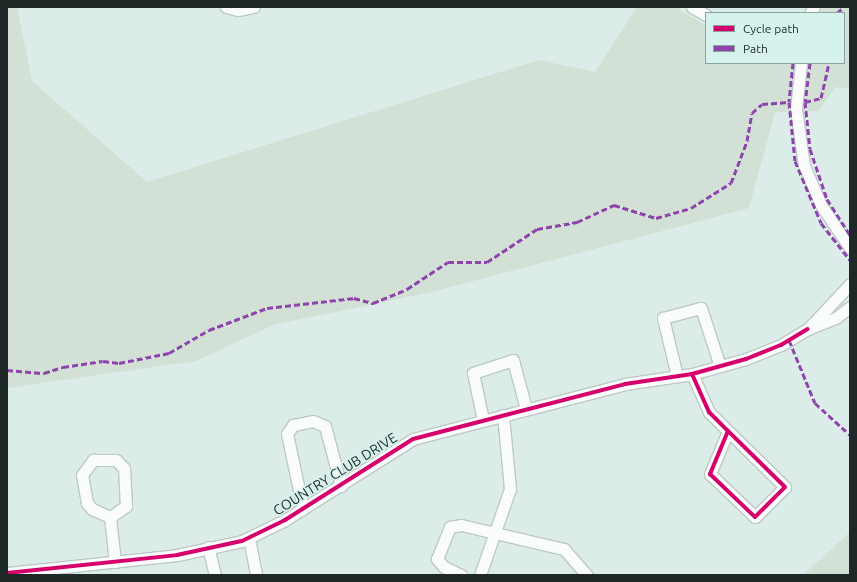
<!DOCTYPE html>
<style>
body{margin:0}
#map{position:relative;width:857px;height:582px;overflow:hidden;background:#dcece8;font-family:Ubuntu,sans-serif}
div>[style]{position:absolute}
.green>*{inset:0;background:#d2e0d5}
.roads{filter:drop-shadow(1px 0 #bcc9c6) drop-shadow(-1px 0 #bcc9c6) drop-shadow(0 1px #bcc9c6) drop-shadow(0 -1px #bcc9c6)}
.street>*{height:11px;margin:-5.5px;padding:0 5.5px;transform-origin:5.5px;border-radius:5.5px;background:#fafcfc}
.quiet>*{height:3px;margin-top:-1.5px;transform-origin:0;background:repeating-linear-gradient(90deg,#8e44ad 0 6px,transparent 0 9px)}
.cycleway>*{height:4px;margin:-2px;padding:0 2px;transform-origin:2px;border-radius:2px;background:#d6006c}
span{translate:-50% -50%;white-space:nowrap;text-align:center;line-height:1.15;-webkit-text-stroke:3px #d5f3ec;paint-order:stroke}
.street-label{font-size:14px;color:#1e2927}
.frame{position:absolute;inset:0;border:8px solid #1e2927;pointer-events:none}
.legend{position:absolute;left:705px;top:12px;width:140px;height:52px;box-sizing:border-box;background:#d5f3ec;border:1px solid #8ca29d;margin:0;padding:5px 7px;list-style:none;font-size:12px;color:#1e2927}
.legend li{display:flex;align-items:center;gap:8px;height:20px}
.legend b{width:20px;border:1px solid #8ca29d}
</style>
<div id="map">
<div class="green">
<div style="clip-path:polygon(7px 7px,17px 7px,32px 81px,147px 182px,539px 60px,595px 72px,637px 7px,676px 7px,706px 26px,706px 63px,844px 63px,844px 13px,821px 13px,823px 7px,850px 7px,850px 89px,835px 87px,819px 111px,775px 112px,749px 208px,432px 292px,273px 325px,196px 361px,7px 388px)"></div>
<div style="clip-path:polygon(850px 532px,850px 575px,803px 575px)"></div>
</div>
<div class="roads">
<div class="street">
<div style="left:226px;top:7px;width:12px;rotate:14deg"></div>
<div style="left:238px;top:10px;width:16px;rotate:-11deg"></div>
<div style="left:692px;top:7px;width:16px;rotate:30deg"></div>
<div style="left:810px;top:13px;width:7px;rotate:-56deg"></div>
<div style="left:801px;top:63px;width:46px;rotate:96.2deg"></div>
<div style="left:796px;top:109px;width:58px;rotate:82deg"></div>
<div style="left:804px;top:166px;width:43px;rotate:66.4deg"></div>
<div style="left:821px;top:205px;width:52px;rotate:56deg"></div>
<div style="left:850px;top:284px;width:62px;rotate:133deg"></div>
<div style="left:808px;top:329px;width:31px;rotate:-22deg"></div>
<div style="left:837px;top:317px;width:16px;rotate:-38deg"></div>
<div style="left:692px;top:374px;width:42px;rotate:65.9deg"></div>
<div style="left:709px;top:412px;width:27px;rotate:45deg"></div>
<div style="left:728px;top:431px;width:47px;rotate:112.7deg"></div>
<div style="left:710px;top:474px;width:62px;rotate:43.7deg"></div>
<div style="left:755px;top:517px;width:42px;rotate:-45deg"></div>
<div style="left:785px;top:487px;width:80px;rotate:-135.5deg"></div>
<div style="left:677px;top:376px;width:60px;rotate:-103.6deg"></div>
<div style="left:663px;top:318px;width:39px;rotate:-15deg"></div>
<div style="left:701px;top:308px;width:61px;rotate:71.9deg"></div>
<div style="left:483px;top:420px;width:48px;rotate:-102deg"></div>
<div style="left:473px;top:373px;width:42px;rotate:-18deg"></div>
<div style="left:513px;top:360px;width:51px;rotate:75.1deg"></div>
<div style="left:303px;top:509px;width:77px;rotate:-102deg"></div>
<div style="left:287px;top:434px;width:11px;rotate:-56deg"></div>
<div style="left:293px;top:425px;width:20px;rotate:-11deg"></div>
<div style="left:313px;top:421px;width:13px;rotate:23deg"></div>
<div style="left:325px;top:426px;width:62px;rotate:75.1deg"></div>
<div style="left:110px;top:517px;width:20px;rotate:-156deg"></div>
<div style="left:92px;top:509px;width:8px;rotate:-130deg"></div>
<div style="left:87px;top:503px;width:28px;rotate:-100deg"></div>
<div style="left:82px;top:475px;width:19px;rotate:-54deg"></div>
<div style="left:93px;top:460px;width:23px"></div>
<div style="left:116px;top:460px;width:11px;rotate:45deg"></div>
<div style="left:124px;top:468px;width:38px;rotate:87deg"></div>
<div style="left:126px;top:506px;width:19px;rotate:145deg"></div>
<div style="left:110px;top:517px;width:45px;rotate:83.7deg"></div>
<div style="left:249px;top:538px;width:38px;rotate:79deg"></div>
<div style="left:208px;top:547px;width:29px;rotate:76deg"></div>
<div style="left:7px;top:573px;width:171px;rotate:-6deg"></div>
<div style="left:177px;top:555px;width:66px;rotate:-12.2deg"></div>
<div style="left:242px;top:541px;width:48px;rotate:-26deg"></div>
<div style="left:285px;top:520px;width:151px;rotate:-32.3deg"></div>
<div style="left:413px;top:439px;width:219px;rotate:-14.5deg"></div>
<div style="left:625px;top:384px;width:68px;rotate:-8.5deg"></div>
<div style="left:692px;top:374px;width:56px;rotate:-15.5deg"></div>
<div style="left:746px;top:359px;width:38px;rotate:-22deg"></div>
<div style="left:781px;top:345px;width:31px;rotate:-31deg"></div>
<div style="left:461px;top:575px;width:19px;rotate:-155deg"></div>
<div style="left:444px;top:567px;width:11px;rotate:-131deg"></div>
<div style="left:437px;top:559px;width:35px;rotate:-68deg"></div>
<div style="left:450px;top:527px;width:11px;rotate:-10deg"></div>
<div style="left:461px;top:525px;width:106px;rotate:13.1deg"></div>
<div style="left:564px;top:549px;width:35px;rotate:49deg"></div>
<div style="left:480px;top:575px;width:91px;rotate:-70.8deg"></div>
<div style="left:510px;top:489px;width:74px;rotate:-95.4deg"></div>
</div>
</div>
<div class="quiet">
<div style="left:837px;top:13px;width:9px;rotate:-41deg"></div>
<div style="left:793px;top:63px;width:39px;rotate:96deg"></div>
<div style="left:789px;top:102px;width:59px;rotate:84.2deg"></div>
<div style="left:795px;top:161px;width:67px;rotate:67.2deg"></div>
<div style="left:821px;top:223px;width:47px;rotate:51.9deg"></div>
<div style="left:810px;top:63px;width:39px;rotate:97deg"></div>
<div style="left:805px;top:102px;width:47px;rotate:83.9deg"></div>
<div style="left:810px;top:149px;width:53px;rotate:71.2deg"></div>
<div style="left:827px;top:199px;width:43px;rotate:57.4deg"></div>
<div style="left:805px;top:102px;width:16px;rotate:-14deg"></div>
<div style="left:821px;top:98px;width:36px;rotate:-77deg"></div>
<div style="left:789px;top:340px;width:68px;rotate:67.6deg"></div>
<div style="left:815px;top:403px;width:47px;rotate:42.4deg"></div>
<div style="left:7px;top:370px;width:37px;rotate:5deg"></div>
<div style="left:44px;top:373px;width:20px;rotate:-18deg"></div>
<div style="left:63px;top:367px;width:40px;rotate:-8.5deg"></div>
<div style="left:103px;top:361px;width:16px;rotate:7deg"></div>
<div style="left:119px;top:363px;width:51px;rotate:-11.3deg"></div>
<div style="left:169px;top:353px;width:46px;rotate:-29.9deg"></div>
<div style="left:209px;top:330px;width:62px;rotate:-20.8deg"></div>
<div style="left:267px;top:308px;width:88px;rotate:-6.6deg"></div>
<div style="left:354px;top:298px;width:20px;rotate:15deg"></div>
<div style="left:373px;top:303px;width:37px;rotate:-22deg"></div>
<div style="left:407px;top:289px;width:49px;rotate:-33.4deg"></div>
<div style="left:448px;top:262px;width:39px"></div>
<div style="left:487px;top:262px;width:60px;rotate:-33.4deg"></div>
<div style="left:537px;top:229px;width:41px;rotate:-9.9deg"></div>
<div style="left:577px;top:222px;width:41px;rotate:-24.7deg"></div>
<div style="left:614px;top:205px;width:44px;rotate:17.2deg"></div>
<div style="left:656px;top:218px;width:36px;rotate:-16deg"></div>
<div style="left:691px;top:208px;width:47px;rotate:-32deg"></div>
<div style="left:731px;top:183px;width:45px;rotate:-69.1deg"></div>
<div style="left:747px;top:141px;width:28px;rotate:-80deg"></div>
<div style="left:752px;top:113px;width:13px;rotate:-42deg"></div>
<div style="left:762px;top:104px;width:27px;rotate:-4deg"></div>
</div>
<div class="cycleway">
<div style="left:692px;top:374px;width:42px;rotate:65.9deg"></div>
<div style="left:709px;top:412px;width:27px;rotate:45deg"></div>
<div style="left:728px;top:431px;width:47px;rotate:112.7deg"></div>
<div style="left:710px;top:474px;width:62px;rotate:43.7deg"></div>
<div style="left:755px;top:517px;width:42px;rotate:-45deg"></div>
<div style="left:785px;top:487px;width:80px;rotate:-135.5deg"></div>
<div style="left:7px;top:573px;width:171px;rotate:-6deg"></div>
<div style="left:177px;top:555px;width:66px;rotate:-12.2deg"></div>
<div style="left:242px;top:541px;width:48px;rotate:-26deg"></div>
<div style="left:285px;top:520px;width:151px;rotate:-32.3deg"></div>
<div style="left:413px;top:439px;width:219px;rotate:-14.5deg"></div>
<div style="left:625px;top:384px;width:68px;rotate:-8.5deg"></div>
<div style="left:692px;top:374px;width:56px;rotate:-15.5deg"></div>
<div style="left:746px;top:359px;width:38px;rotate:-22deg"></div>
<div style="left:781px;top:345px;width:31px;rotate:-31deg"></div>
</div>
<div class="street-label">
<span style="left:335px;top:474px;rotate:-32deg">COUNTRY CLUB DRIVE</span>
</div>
<div class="frame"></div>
<ul class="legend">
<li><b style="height:5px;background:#d6006c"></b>Cycle path</li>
<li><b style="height:5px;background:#8e44ad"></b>Path</li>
</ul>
</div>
